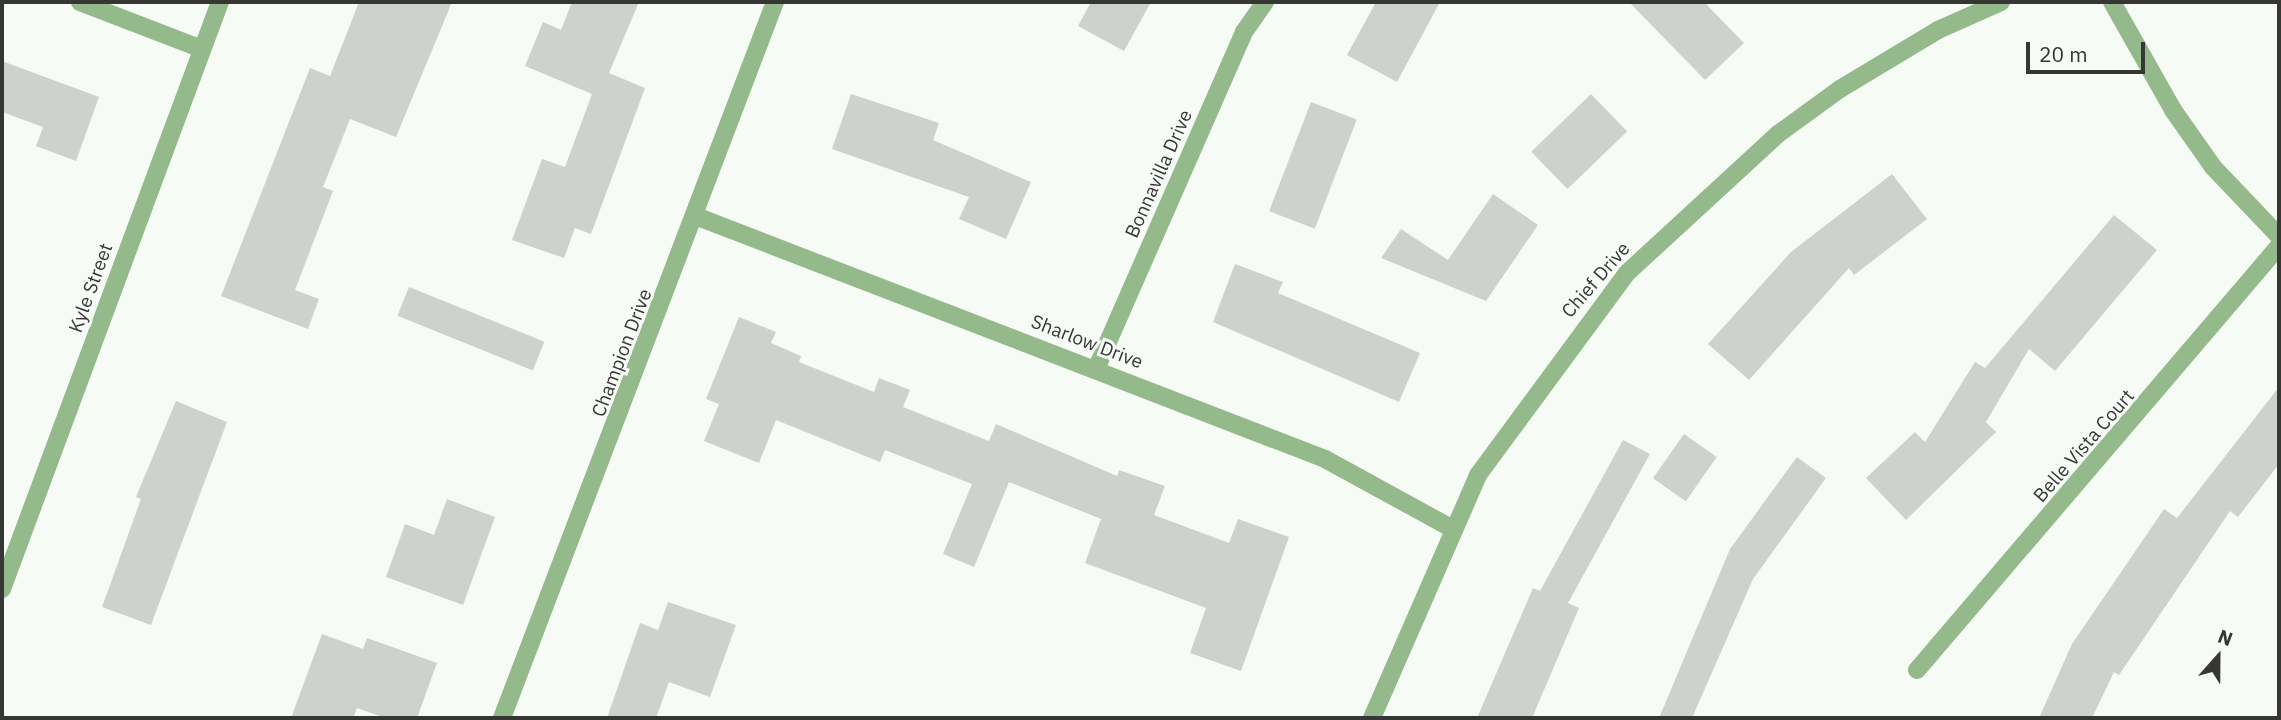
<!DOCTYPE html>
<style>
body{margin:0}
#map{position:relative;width:2281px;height:720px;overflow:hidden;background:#f7fbf6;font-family:"IBM Plex Sans",sans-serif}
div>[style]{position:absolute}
.building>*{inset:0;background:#ced2cd;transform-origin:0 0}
.minor>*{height:18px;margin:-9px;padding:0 9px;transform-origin:9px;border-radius:9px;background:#94b98a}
span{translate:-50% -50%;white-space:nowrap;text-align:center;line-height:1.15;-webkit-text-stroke:6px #f7fbf6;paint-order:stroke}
.street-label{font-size:19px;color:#363735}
.frame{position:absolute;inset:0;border:4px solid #363735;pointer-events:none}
.north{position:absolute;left:2183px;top:622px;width:70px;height:70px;-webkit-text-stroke:5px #f7fbf6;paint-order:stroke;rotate:21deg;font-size:19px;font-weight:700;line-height:28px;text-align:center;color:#363735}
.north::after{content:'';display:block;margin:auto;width:24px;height:32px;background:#363735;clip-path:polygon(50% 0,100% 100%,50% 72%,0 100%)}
.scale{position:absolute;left:2026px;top:42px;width:119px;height:32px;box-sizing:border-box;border:4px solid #363735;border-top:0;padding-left:9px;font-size:21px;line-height:24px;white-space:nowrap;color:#363735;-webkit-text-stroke:5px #f7fbf6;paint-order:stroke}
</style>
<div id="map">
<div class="building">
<div style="clip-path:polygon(359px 2px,452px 2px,396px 137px,350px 119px,323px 187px,333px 191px,295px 290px,319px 299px,308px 329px,221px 296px,310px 68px,330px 76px)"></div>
<div style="clip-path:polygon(572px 2px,639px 2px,609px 73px,645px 88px,591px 234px,575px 228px,564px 258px,512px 240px,542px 159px,565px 167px,592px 94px,525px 66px,543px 22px,561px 30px)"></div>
<div style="clip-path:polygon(1091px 2px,1151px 2px,1124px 51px,1078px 26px)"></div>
<div style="clip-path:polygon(1376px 2px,1440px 2px,1397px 82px,1347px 55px)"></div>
<div style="clip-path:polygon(1629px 2px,1704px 2px,1744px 43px,1705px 80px)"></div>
<div style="clip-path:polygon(2px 61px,99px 97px,76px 161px,36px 146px,43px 127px,2px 112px)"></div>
<div style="clip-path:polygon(851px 94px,939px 123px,933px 140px,1031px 182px,1006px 239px,959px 219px,969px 197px,832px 149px)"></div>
<div style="left:1591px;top:94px;width:52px;height:83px;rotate:46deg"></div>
<div style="left:1311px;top:102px;width:49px;height:117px;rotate:21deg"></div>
<div style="clip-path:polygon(1892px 174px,1927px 219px,1854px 275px,1849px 268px,1749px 380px,1708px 344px,1791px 252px)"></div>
<div style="clip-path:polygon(1493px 194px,1538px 225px,1486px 301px,1381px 258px,1401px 229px,1448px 260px)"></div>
<div style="clip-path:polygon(2114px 215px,2157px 250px,2055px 371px,2029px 349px,1986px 422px,1996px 432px,1906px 520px,1866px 478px,1915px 432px,1925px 442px,1975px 362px,1985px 368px)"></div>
<div style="clip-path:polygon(1235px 264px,1283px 282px,1278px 293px,1420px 353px,1399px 402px,1213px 322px)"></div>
<div style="left:409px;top:287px;width:146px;height:31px;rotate:22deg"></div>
<div style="clip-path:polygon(739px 317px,776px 332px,771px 343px,801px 356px,799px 362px,874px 392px,879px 378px,910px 390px,903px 407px,989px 441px,996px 424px,1117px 476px,1119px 470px,1165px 486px,1154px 515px,1229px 543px,1238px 519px,1289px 537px,1241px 671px,1190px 653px,1206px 608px,1085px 563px,1101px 519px,1009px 482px,974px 567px,943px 554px,972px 484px,885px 450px,880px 462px,776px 420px,759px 463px,704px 441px,719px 404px,706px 399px)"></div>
<div style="clip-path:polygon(2279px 387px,2279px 464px,2238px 517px,2230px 511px,2119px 675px,2114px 672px,2092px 718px,2039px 718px,2072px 644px,2164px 509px,2177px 518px)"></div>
<div style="clip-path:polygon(176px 401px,227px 422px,151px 625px,102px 607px,141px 499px,136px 497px)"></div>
<div style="left:1684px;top:434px;width:40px;height:54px;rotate:35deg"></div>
<div style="clip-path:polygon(1623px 440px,1650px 454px,1568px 603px,1579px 608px,1532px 718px,1477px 718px,1533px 588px,1540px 591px)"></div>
<div style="clip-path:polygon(1797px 457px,1826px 478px,1753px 579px,1692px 718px,1659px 718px,1730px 549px)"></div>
<div style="clip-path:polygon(447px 499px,495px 517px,463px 605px,386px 577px,405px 524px,434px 535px)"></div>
<div style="clip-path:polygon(668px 602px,736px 625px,710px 697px,669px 682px,656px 718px,607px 718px,640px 623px,658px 630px)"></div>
<div style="clip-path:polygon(322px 634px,363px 649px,367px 638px,437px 663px,417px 718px,385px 718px,357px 708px,353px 718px,291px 718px)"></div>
</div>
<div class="minor">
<div style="left:80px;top:2px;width:131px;rotate:21.1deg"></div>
<div style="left:2112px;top:2px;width:124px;rotate:60.5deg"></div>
<div style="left:2173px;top:110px;width:70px;rotate:54.9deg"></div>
<div style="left:2213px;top:167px;width:95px;rotate:46.3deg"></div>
<div style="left:698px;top:217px;width:672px;rotate:21.1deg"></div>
<div style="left:1325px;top:459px;width:144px;rotate:28.7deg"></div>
<div style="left:1097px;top:367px;width:366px;rotate:-66.3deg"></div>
<div style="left:1244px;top:32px;width:37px;rotate:-55deg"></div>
<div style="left:2px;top:589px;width:626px;rotate:-69.63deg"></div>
<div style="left:1917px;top:670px;width:558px;rotate:-49.51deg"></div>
<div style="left:502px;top:718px;width:766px;rotate:-69.13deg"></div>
<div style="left:1372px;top:718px;width:265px;rotate:-66.4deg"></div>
<div style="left:1478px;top:475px;width:251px;rotate:-53.6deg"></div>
<div style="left:1627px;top:273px;width:205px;rotate:-42.6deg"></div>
<div style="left:1778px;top:134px;width:77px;rotate:-36deg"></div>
<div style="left:1840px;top:89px;width:114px;rotate:-31deg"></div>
<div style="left:1938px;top:30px;width:69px;rotate:-24deg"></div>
</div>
<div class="street-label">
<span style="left:1159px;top:174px;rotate:-66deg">Bonnavilla Drive</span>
<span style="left:1596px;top:280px;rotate:-49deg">Chief Drive</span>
<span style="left:91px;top:288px;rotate:-70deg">Kyle Street</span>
<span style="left:1087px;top:342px;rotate:21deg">Sharlow Drive</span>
<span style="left:622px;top:353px;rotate:-69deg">Champion Drive</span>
<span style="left:2084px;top:446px;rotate:-49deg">Belle Vista Court</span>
</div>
<div class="frame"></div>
<div class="north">N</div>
<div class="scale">20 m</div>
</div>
